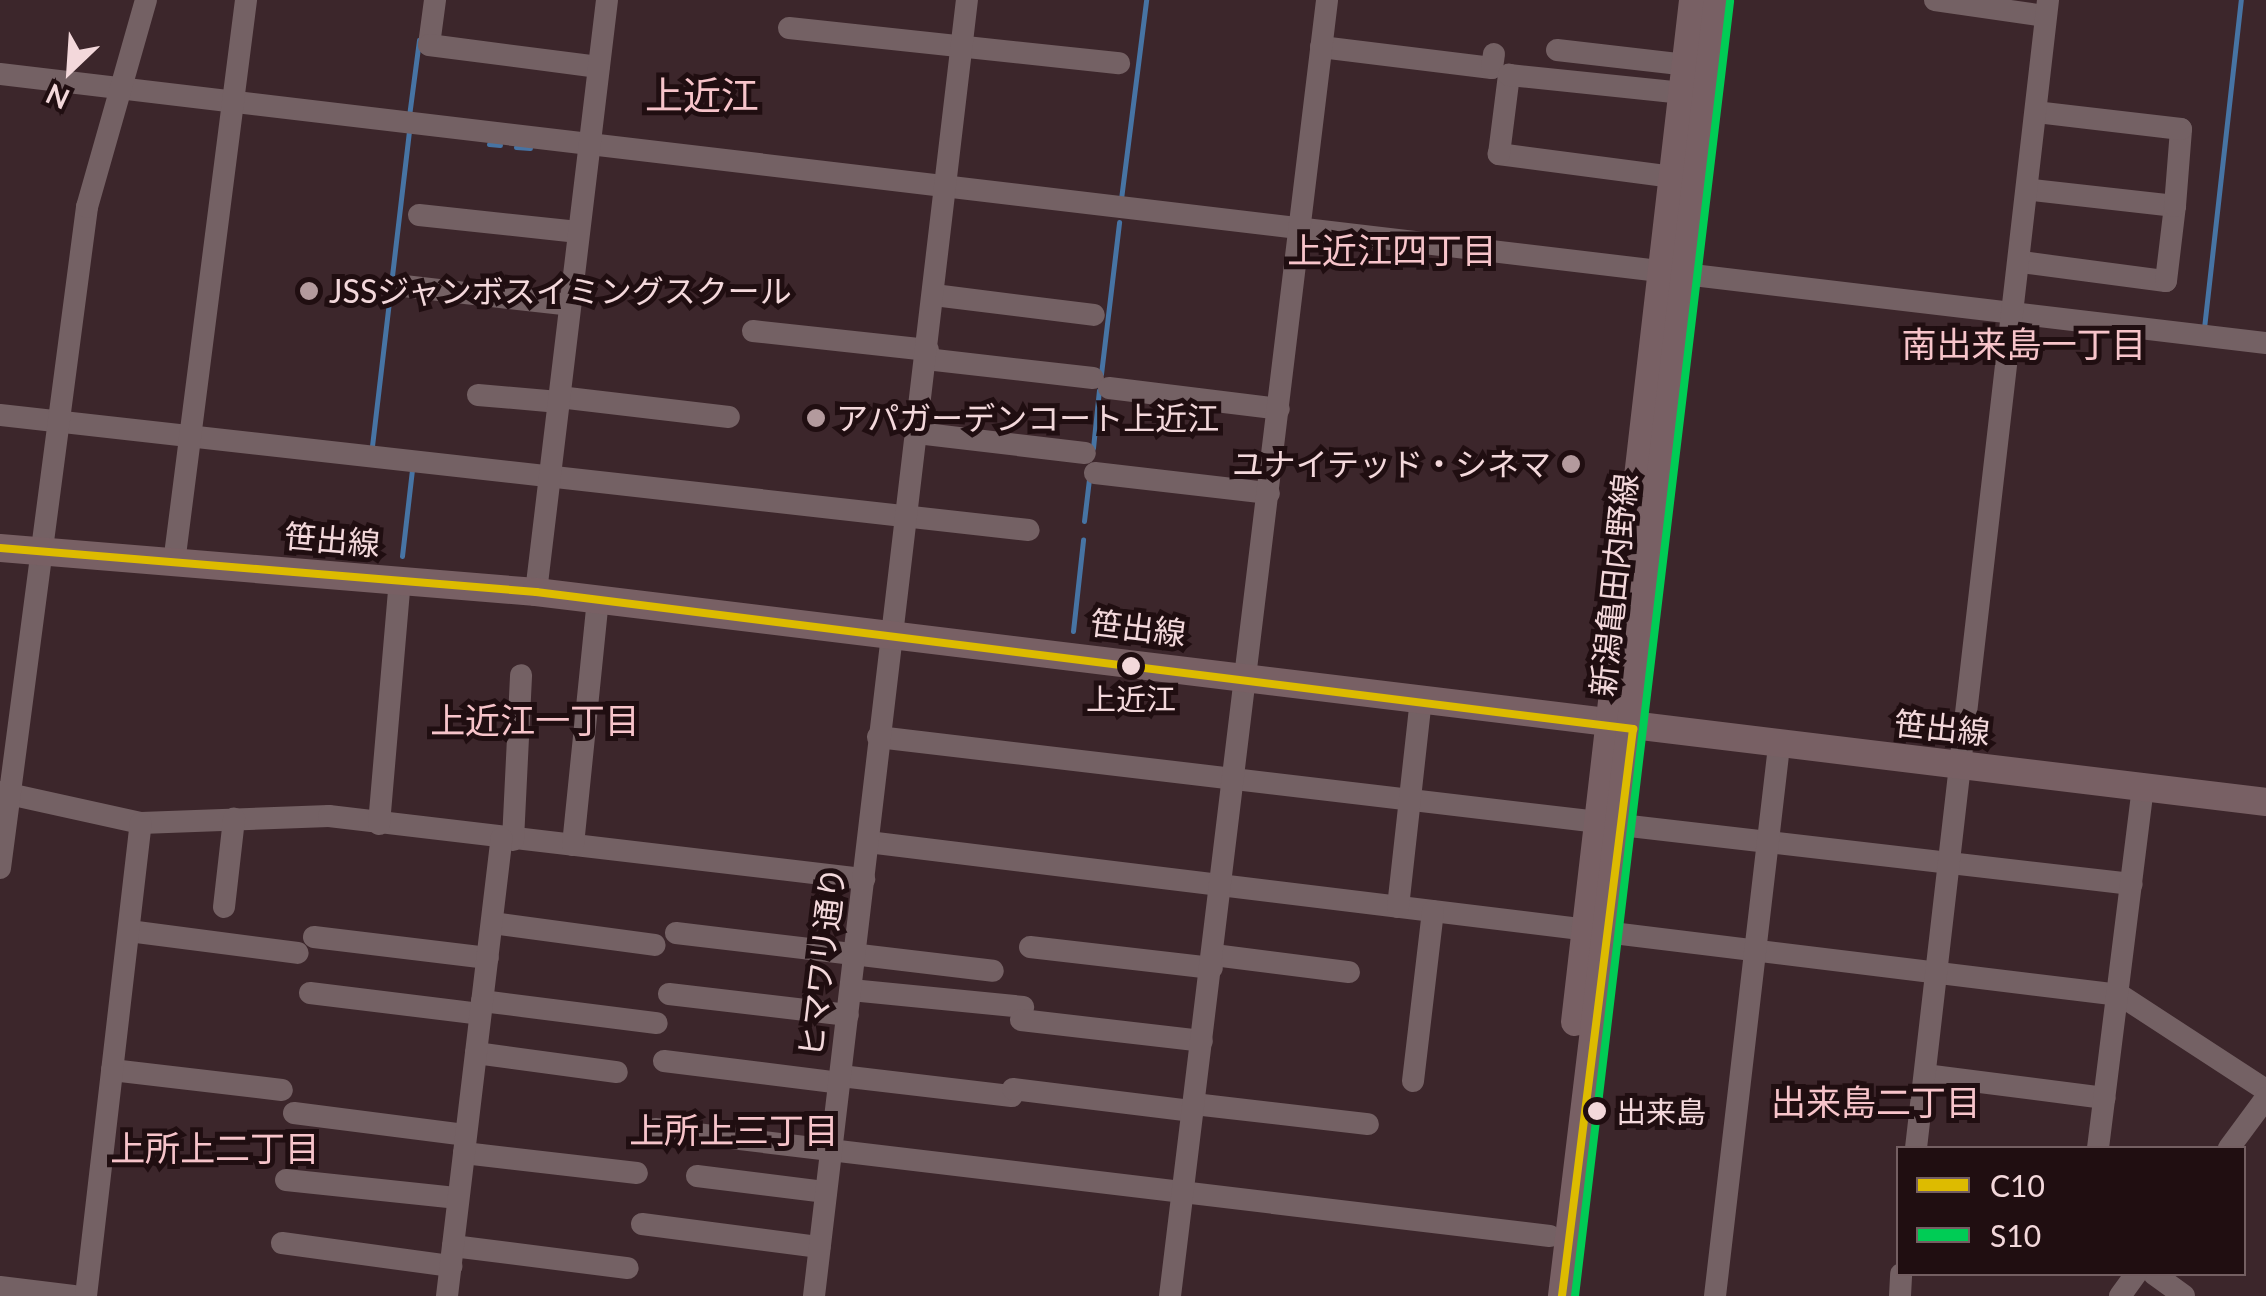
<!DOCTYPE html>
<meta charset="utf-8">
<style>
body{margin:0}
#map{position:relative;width:2266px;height:1296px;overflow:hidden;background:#3c262b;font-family:Lato,"Noto Sans JP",sans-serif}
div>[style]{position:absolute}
.stream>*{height:5px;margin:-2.5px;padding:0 2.5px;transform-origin:2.5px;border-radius:2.5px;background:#4774a4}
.minor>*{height:22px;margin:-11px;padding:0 11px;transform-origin:11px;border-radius:11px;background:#746164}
.major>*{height:28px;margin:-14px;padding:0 14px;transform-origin:14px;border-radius:14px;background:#786064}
.bus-1>*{height:8px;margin:-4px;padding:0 4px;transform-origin:4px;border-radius:4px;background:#db0}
.bus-2>*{height:8px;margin:-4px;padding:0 4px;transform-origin:4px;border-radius:4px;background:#0c5}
.dots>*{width:28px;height:28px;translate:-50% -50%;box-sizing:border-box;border:5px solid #200e11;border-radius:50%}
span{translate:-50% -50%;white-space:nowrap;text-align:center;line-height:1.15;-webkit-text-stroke:10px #200e11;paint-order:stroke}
.bus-label{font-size:30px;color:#f3d8db}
.left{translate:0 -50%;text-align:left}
.poi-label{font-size:32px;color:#f3d8db}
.right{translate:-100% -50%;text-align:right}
.street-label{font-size:32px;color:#f3d8db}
.neighbourhood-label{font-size:35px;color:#f7c4ca}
.quarter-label{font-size:38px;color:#f7c4ca}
.legend{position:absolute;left:1896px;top:1146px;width:350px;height:130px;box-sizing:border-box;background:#200e11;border:2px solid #745f62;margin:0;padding:12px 18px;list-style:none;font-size:30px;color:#f3d8db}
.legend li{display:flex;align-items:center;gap:20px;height:50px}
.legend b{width:50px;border:2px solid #745f62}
.north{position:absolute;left:20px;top:20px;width:100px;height:100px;-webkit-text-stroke:8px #200e11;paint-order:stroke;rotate:205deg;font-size:28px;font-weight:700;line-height:40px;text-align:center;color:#f3d8db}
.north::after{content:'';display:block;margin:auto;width:35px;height:45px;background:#f3d8db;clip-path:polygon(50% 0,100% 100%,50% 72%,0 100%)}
</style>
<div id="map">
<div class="stream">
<div style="left:409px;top:116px;width:77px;rotate:-82.5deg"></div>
<div style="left:489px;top:144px;width:11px;rotate:5deg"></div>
<div style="left:516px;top:147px;width:14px;rotate:4deg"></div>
<div style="left:1121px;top:199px;width:201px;rotate:-82.8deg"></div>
<div style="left:2204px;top:328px;width:330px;rotate:-83.6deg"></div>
<div style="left:1101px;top:374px;width:153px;rotate:-83.2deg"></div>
<div style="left:372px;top:446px;width:316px;rotate:-83.3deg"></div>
<div style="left:1093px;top:448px;width:58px;rotate:-84.1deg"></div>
<div style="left:1084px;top:521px;width:42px;rotate:-83.2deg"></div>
<div style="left:402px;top:556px;width:87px;rotate:-83.4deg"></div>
<div style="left:1073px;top:631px;width:92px;rotate:-83.7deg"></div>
</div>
<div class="minor">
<div style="left:435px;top:0;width:45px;rotate:97.6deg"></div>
<div style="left:429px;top:45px;width:171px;rotate:7.4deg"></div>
<div style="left:1935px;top:0;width:111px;rotate:8.3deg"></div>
<div style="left:789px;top:28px;width:332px;rotate:6.1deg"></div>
<div style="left:1321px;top:47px;width:172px;rotate:7deg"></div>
<div style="left:1492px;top:68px;width:14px;rotate:-82deg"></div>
<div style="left:1557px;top:50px;width:130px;rotate:6.6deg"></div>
<div style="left:0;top:74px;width:2282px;rotate:6.77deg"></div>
<div style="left:1673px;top:177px;width:176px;rotate:-172.5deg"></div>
<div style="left:1499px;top:154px;width:80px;rotate:-82.8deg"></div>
<div style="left:1509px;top:75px;width:175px;rotate:5.9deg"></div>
<div style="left:2032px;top:190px;width:144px;rotate:6.4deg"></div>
<div style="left:419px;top:215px;width:160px;rotate:6.1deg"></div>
<div style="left:2021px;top:262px;width:146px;rotate:7.5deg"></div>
<div style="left:2166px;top:281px;width:76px;rotate:-83.2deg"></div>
<div style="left:2175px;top:206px;width:77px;rotate:-85.5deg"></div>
<div style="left:2181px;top:129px;width:145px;rotate:-173.3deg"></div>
<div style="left:404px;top:286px;width:167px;rotate:6.5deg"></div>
<div style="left:934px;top:295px;width:161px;rotate:7.1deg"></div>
<div style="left:753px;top:331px;width:176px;rotate:6.2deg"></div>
<div style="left:926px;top:359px;width:168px;rotate:6.5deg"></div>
<div style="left:1109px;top:388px;width:171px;rotate:7deg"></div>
<div style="left:478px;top:395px;width:81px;rotate:4.9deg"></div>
<div style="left:559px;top:397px;width:171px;rotate:6.7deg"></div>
<div style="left:0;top:415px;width:1035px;rotate:6.38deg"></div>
<div style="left:917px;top:433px;width:169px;rotate:6.8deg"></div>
<div style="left:1095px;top:473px;width:175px;rotate:6.6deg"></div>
<div style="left:174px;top:563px;width:568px;rotate:-82.71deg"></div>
<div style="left:536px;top:592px;width:596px;rotate:-83.16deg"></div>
<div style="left:878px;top:737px;width:725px;rotate:6.73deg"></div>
<div style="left:0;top:792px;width:144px;rotate:12.4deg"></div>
<div style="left:141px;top:823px;width:188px;rotate:-2.1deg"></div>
<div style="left:329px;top:816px;width:539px;rotate:6.72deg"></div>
<div style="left:379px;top:824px;width:244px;rotate:-85.1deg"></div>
<div style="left:1621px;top:825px;width:514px;rotate:6.59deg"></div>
<div style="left:513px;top:840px;width:165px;rotate:-87.2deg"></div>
<div style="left:868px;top:842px;width:1261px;rotate:6.97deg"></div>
<div style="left:2120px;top:995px;width:174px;rotate:33.1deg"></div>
<div style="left:573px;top:845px;width:246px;rotate:-84.2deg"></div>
<div style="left:0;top:868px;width:667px;rotate:-82.5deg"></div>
<div style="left:87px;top:207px;width:215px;rotate:-74.1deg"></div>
<div style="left:224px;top:907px;width:89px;rotate:-83.5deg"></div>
<div style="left:1398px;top:907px;width:208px;rotate:-83.7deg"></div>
<div style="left:492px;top:923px;width:164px;rotate:7.7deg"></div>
<div style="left:129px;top:931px;width:170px;rotate:7.4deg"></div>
<div style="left:676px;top:933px;width:319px;rotate:6.8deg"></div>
<div style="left:314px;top:937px;width:175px;rotate:6.9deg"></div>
<div style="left:1030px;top:947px;width:183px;rotate:6.6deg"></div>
<div style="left:1214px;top:955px;width:136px;rotate:7.2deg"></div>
<div style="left:851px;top:990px;width:173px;rotate:5.6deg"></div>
<div style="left:310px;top:993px;width:171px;rotate:7deg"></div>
<div style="left:669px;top:994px;width:180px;rotate:6.7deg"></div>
<div style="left:482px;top:1001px;width:176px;rotate:7.2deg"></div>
<div style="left:1021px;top:1020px;width:182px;rotate:6.6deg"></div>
<div style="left:476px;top:1053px;width:142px;rotate:7.7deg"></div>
<div style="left:664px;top:1061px;width:177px;rotate:7.1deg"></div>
<div style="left:112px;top:1070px;width:171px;rotate:6.7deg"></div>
<div style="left:1925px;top:1075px;width:181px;rotate:7.3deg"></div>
<div style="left:841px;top:1076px;width:172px;rotate:6.7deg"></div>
<div style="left:1413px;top:1081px;width:171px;rotate:-83.3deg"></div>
<div style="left:1013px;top:1089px;width:181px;rotate:7deg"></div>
<div style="left:1194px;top:1104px;width:175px;rotate:6.6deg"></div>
<div style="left:294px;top:1113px;width:172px;rotate:7.3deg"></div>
<div style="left:655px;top:1129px;width:901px;rotate:6.82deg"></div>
<div style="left:1916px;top:1148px;width:1156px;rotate:-83.44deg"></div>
<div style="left:2098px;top:1148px;width:364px;rotate:-82.9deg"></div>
<div style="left:2229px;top:1148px;width:62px;rotate:-53.5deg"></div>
<div style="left:464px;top:1153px;width:174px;rotate:6.6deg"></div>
<div style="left:697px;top:1176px;width:130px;rotate:7.1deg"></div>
<div style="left:286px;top:1180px;width:173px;rotate:6deg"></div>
<div style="left:642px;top:1224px;width:179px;rotate:7.4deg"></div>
<div style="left:282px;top:1243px;width:171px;rotate:7.8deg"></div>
<div style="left:453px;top:1246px;width:176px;rotate:7.2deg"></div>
<div style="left:2154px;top:1274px;width:37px;rotate:36deg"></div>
<div style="left:0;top:1287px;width:74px;rotate:7deg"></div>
<div style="left:86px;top:1296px;width:476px;rotate:-83.4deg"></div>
<div style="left:447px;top:1296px;width:461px;rotate:-83.2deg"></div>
<div style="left:814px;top:1296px;width:1305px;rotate:-83.27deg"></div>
<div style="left:1170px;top:1296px;width:1305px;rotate:-83.09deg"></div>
<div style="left:1715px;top:1296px;width:554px;rotate:-83.36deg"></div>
<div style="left:1900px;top:1296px;width:22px;rotate:-87deg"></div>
<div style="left:2120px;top:1296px;width:27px;rotate:-54deg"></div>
</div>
<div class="major">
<div style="left:0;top:548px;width:538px;rotate:4.69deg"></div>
<div style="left:536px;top:592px;width:1743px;rotate:6.92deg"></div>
<div style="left:1575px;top:1022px;width:1029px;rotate:-83.41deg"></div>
<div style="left:1562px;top:1296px;width:1305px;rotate:-83.14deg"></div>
</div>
<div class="bus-1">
<div style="left:0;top:548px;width:538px;rotate:4.69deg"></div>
<div style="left:536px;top:592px;width:1106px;rotate:7.12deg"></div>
<div style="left:1633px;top:729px;width:571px;rotate:97.14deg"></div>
</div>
<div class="bus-2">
<div style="left:1575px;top:1296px;width:1304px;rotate:-83.17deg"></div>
</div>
<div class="dots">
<div style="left:309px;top:291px;background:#b39a9d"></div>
<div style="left:816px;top:418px;background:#b39a9d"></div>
<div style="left:1571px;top:464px;background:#b39a9d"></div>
<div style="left:1131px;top:666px;background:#f3d8db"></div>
<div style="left:1597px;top:1111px;background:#f3d8db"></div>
</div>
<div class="bus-label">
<span style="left:1131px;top:698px">上近江</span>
<span class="left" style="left:1616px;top:1111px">出来島</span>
</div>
<div class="poi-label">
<span class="left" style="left:329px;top:291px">JSSジャンボスイミングスクール</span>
<span class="left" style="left:836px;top:418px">アパガーデンコート上近江</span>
<span class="right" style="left:1551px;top:464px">ユナイテッド・シネマ</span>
</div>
<div class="street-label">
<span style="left:332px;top:540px;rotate:5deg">笹出線</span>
<span style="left:1614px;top:585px;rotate:-84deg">新潟亀田内野線</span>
<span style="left:1138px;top:628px;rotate:7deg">笹出線</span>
<span style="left:1942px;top:728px;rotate:6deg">笹出線</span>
<span style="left:822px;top:962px;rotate:-83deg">ヒマワリ通り</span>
</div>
<div class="neighbourhood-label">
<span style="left:1392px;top:249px">上近江四丁目</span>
<span style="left:2024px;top:343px">南出来島一丁目</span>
<span style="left:535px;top:719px">上近江一丁目</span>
<span style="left:1876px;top:1101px">出来島二丁目</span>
<span style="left:734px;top:1129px">上所上三丁目</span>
<span style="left:215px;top:1147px">上所上二丁目</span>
</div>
<div class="quarter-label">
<span style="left:702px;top:95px">上近江</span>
</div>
<ul class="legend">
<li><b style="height:12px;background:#db0"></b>C10</li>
<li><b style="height:12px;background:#0c5"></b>S10</li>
</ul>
<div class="north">N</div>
</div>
